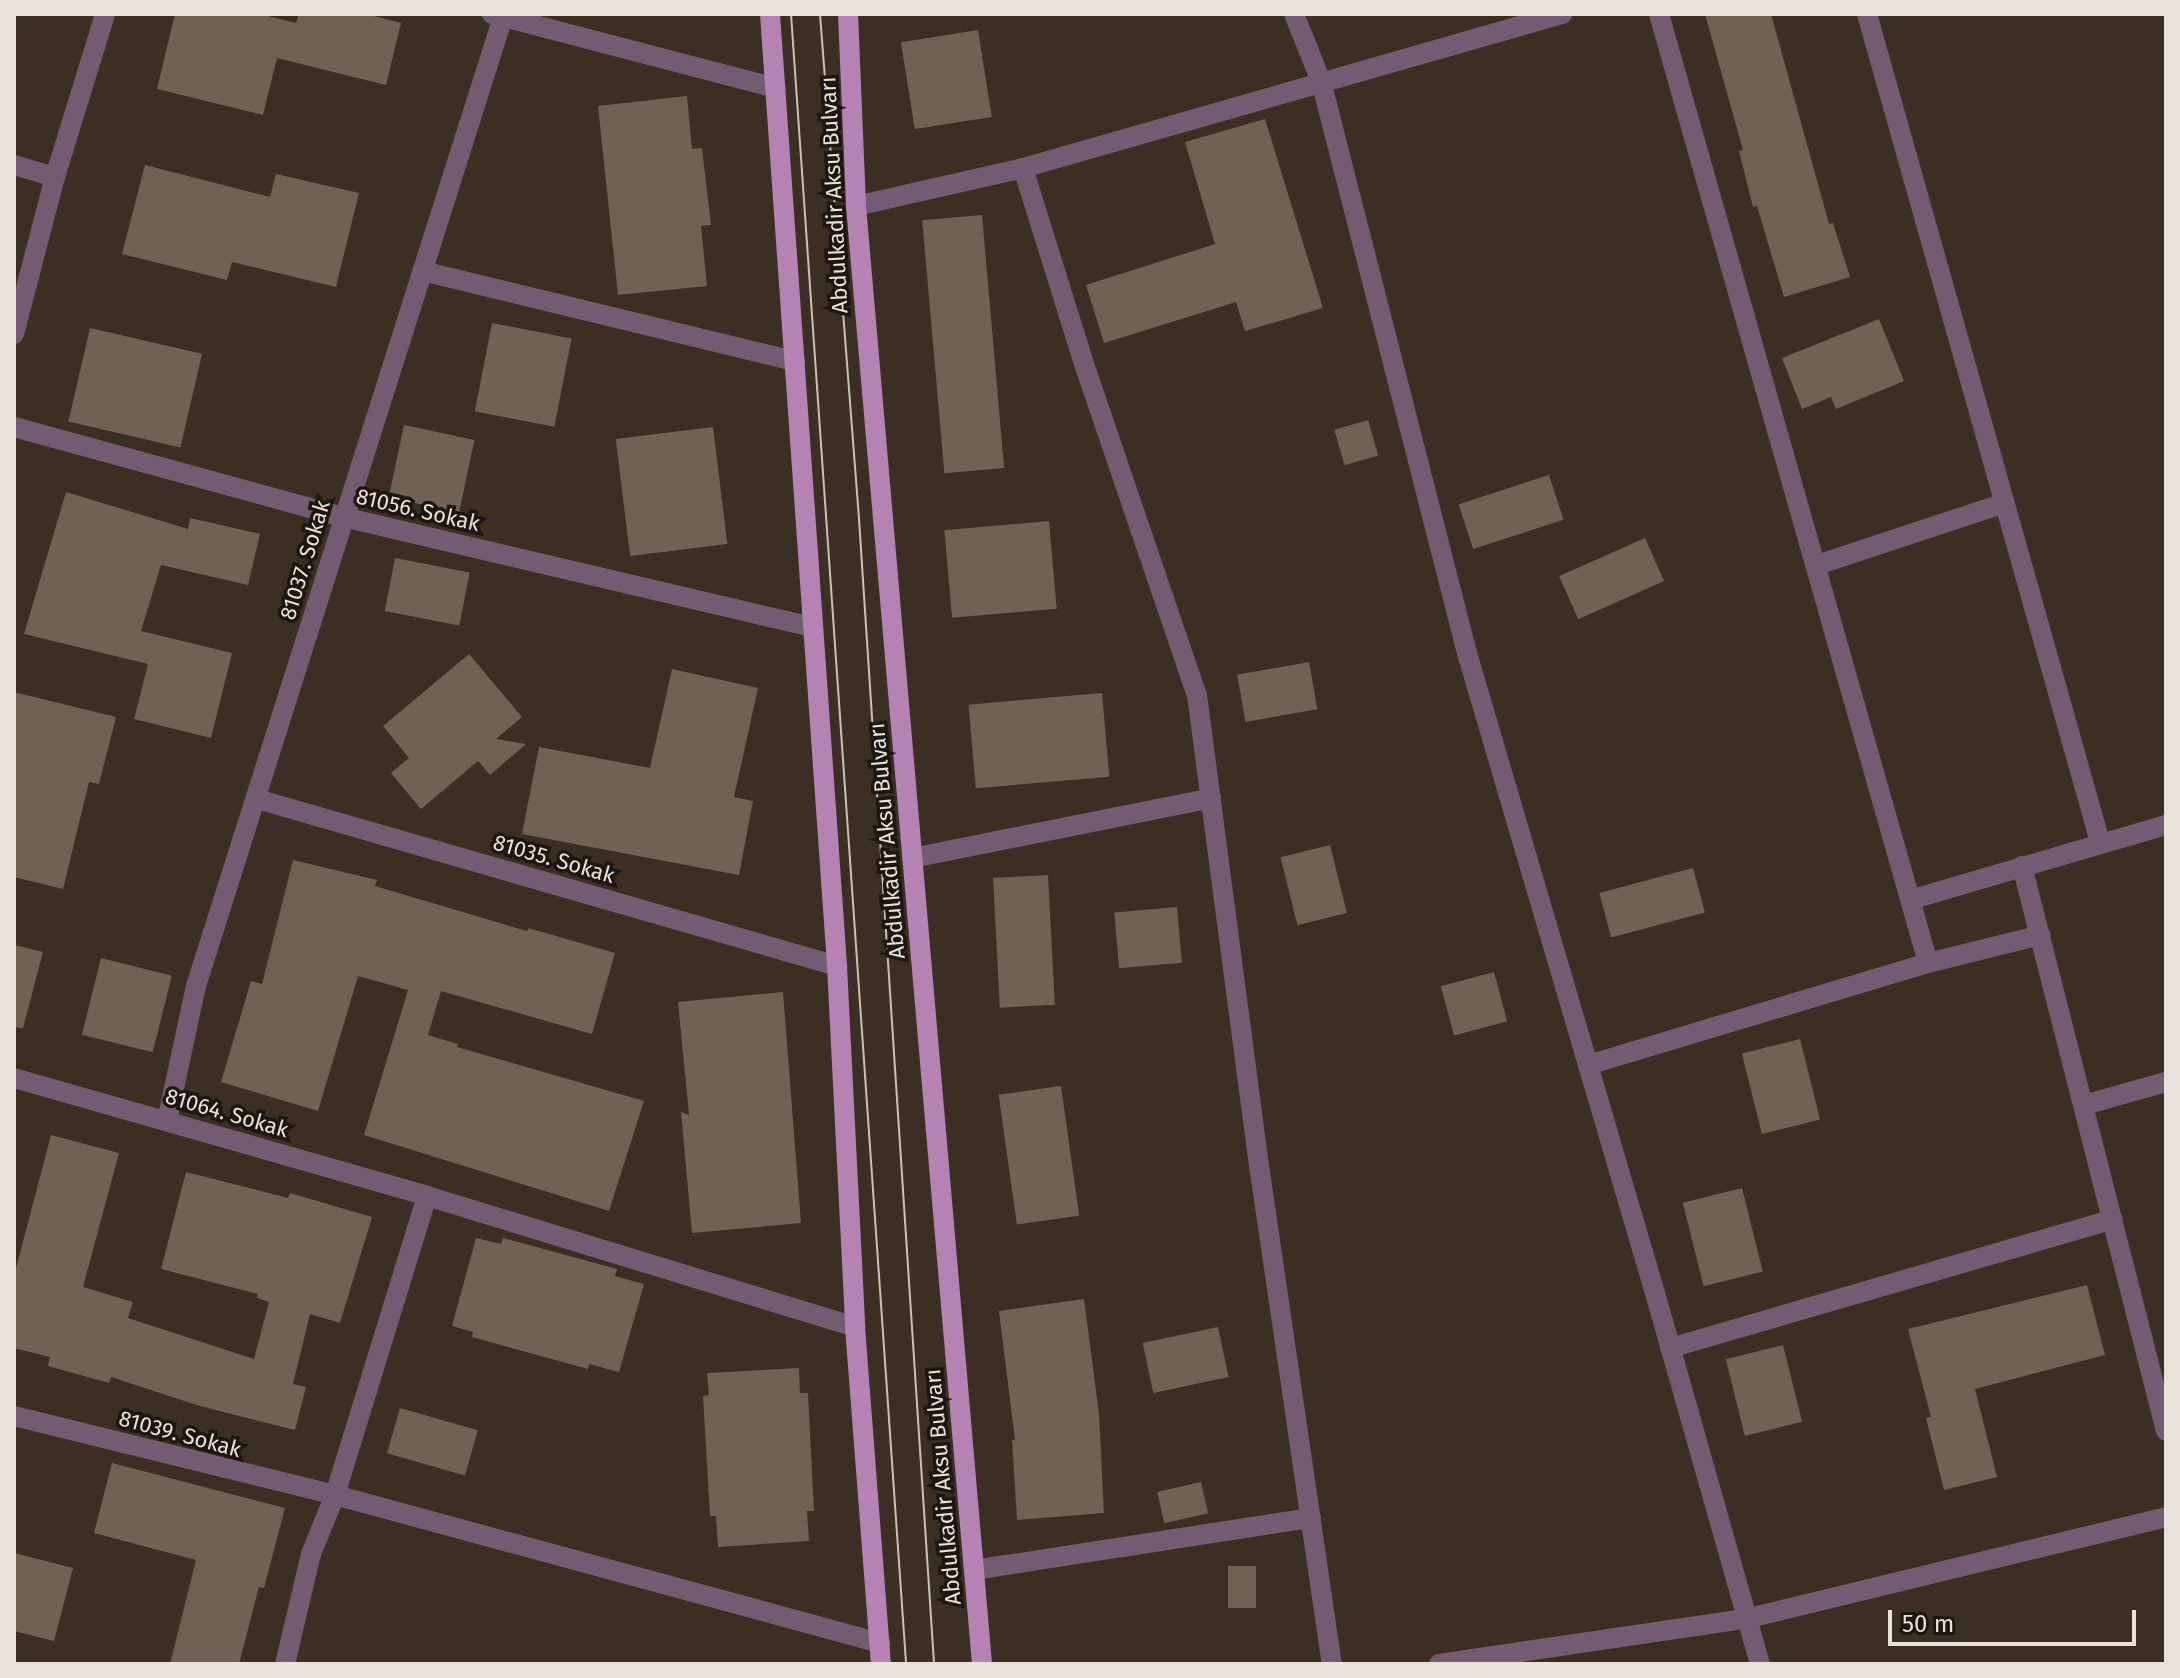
<!DOCTYPE html>
<meta charset="utf-8">
<style>
body{margin:0}
#map{position:relative;width:2180px;height:1678px;overflow:hidden;background:#3b2e23;font-family:"Fira Sans",sans-serif}
div>[style]{position:absolute}
.building>*{inset:0;background:#706155;transform-origin:0 0}
.minor>*{height:20px;margin:-10px;padding:0 10px;transform-origin:10px;border-radius:10px;background:#735b72}
.major>*{height:20px;margin:-10px;padding:0 10px;transform-origin:10px;border-radius:10px;background:#b483b3}
.tram>*{height:2px;margin:-1px;padding:0 1px;transform-origin:1px;border-radius:1px;background:#c9c0b8}
span{translate:-50% -50%;white-space:nowrap;text-align:center;line-height:1.15;-webkit-text-stroke:7px #1d1712;paint-order:stroke}
.street-label{font-size:22px;color:#eae2da}
.frame{position:absolute;inset:0;border:16px solid #eae2da;pointer-events:none}
.scale{position:absolute;left:1888px;top:1610px;width:248px;height:36px;box-sizing:border-box;border:4px solid #eae2da;border-top:0;padding-left:10px;font-size:24px;line-height:28px;white-space:nowrap;color:#eae2da;-webkit-text-stroke:6px #1d1712;paint-order:stroke}
</style>
<div id="map">
<div class="building">
<div style="clip-path:polygon(175px 14px,260px 14px,296px 23px,299px 14px,366px 14px,401px 23px,386px 85px,277px 58px,263px 115px,157px 89px)"></div>
<div style="clip-path:polygon(1705px 14px,1771px 14px,1829px 224px,1833px 223px,1850px 277px,1784px 297px,1757px 206px,1753px 207px,1739px 151px,1743px 150px)"></div>
<div style="left:978px;top:30px;width:88px;height:78px;rotate:81deg"></div>
<div style="clip-path:polygon(687px 96px,692px 149px,702px 148px,711px 225px,701px 226px,707px 286px,618px 295px,598px 106px)"></div>
<div style="clip-path:polygon(1265px 119px,1323px 308px,1245px 331px,1236px 302px,1104px 343px,1086px 285px,1215px 244px,1185px 142px)"></div>
<div style="clip-path:polygon(145px 165px,270px 197px,276px 174px,359px 193px,336px 287px,232px 262px,227px 280px,122px 254px)"></div>
<div style="left:982px;top:215px;width:254px;height:60px;rotate:85deg"></div>
<div style="clip-path:polygon(1879px 319px,1904px 381px,1836px 409px,1831px 397px,1802px 409px,1782px 358px)"></div>
<div style="left:492px;top:323px;width:81px;height:90px;rotate:11deg"></div>
<div style="left:90px;top:328px;width:115px;height:96px;rotate:13deg"></div>
<div style="left:1368px;top:420px;width:37px;height:35px;rotate:74deg"></div>
<div style="left:404px;top:425px;width:72px;height:74px;rotate:12deg"></div>
<div style="left:713px;top:427px;width:118px;height:98px;rotate:83deg"></div>
<div style="left:1549px;top:475px;width:47px;height:95px;rotate:72deg"></div>
<div style="clip-path:polygon(66px 492px,188px 529px,190px 518px,260px 534px,248px 585px,161px 565px,141px 631px,232px 653px,211px 738px,134px 719px,148px 664px,24px 634px)"></div>
<div style="left:1049px;top:521px;width:88px;height:105px;rotate:85deg"></div>
<div style="left:1645px;top:538px;width:47px;height:94px;rotate:66deg"></div>
<div style="left:395px;top:558px;width:76px;height:54px;rotate:11deg"></div>
<div style="clip-path:polygon(469px 654px,522px 717px,496px 739px,526px 744px,490px 775px,478px 761px,421px 809px,391px 773px,409px 758px,383px 726px)"></div>
<div style="left:1309px;top:662px;width:48px;height:73px;rotate:80deg"></div>
<div style="clip-path:polygon(672px 669px,758px 688px,734px 797px,753px 801px,739px 875px,522px 834px,539px 747px,650px 768px)"></div>
<div style="clip-path:polygon(14px 692px,116px 717px,99px 784px,89px 782px,63px 889px,14px 877px)"></div>
<div style="left:1102px;top:693px;width:84px;height:134px;rotate:85deg"></div>
<div style="left:1330px;top:845px;width:70px;height:51px;rotate:76deg"></div>
<div style="clip-path:polygon(293px 860px,377px 880px,375px 886px,527px 931px,528px 928px,615px 953px,592px 1034px,441px 991px,428px 1035px,458px 1044px,457px 1047px,644px 1101px,609px 1211px,364px 1135px,408px 990px,358px 976px,318px 1111px,221px 1082px,251px 981px,262px 984px)"></div>
<div style="left:1693px;top:868px;width:46px;height:97px;rotate:75deg"></div>
<div style="left:1048px;top:875px;width:130px;height:55px;rotate:87deg"></div>
<div style="left:1177px;top:907px;width:56px;height:63px;rotate:85deg"></div>
<div style="clip-path:polygon(14px 945px,43px 952px,23px 1028px,14px 1027px)"></div>
<div style="left:101px;top:958px;width:73px;height:79px;rotate:14deg"></div>
<div style="left:1494px;top:972px;width:51px;height:55px;rotate:75deg"></div>
<div style="clip-path:polygon(783px 992px,801px 1223px,692px 1233px,681px 1112px,689px 1115px,678px 1002px)"></div>
<div style="left:1800px;top:1039px;width:83px;height:60px;rotate:76deg"></div>
<div style="left:1061px;top:1086px;width:131px;height:63px;rotate:82deg"></div>
<div style="clip-path:polygon(51px 1135px,119px 1153px,83px 1287px,133px 1302px,128px 1318px,254px 1359px,269px 1302px,257px 1298px,258px 1294px,161px 1269px,186px 1172px,288px 1198px,290px 1193px,372px 1217px,340px 1323px,310px 1314px,293px 1384px,306px 1387px,295px 1430px,200px 1406px,111px 1377px,109px 1383px,48px 1366px,50px 1357px,14px 1348px,14px 1276px)"></div>
<div style="left:1742px;top:1188px;width:86px;height:61px;rotate:76deg"></div>
<div style="clip-path:polygon(476px 1238px,501px 1244px,503px 1238px,617px 1269px,615px 1276px,644px 1284px,619px 1372px,589px 1364px,588px 1369px,472px 1337px,473px 1332px,452px 1326px)"></div>
<div style="clip-path:polygon(2087px 1285px,2105px 1355px,1975px 1389px,1997px 1477px,1944px 1490px,1926px 1418px,1931px 1417px,1908px 1329px)"></div>
<div style="clip-path:polygon(1084px 1299px,1099px 1414px,1104px 1513px,1017px 1520px,1012px 1440px,1015px 1440px,999px 1311px)"></div>
<div style="left:1218px;top:1327px;width:51px;height:77px;rotate:78deg"></div>
<div style="left:1783px;top:1345px;width:79px;height:59px;rotate:76deg"></div>
<div style="clip-path:polygon(799px 1368px,800px 1393px,808px 1393px,814px 1511px,807px 1511px,809px 1541px,718px 1547px,716px 1516px,710px 1516px,703px 1396px,709px 1395px,707px 1373px)"></div>
<div style="left:400px;top:1408px;width:81px;height:47px;rotate:16deg"></div>
<div style="clip-path:polygon(112px 1463px,285px 1508px,264px 1588px,259px 1587px,239px 1664px,170px 1664px,196px 1560px,94px 1533px)"></div>
<div style="left:1201px;top:1482px;width:32px;height:45px;rotate:77deg"></div>
<div style="clip-path:polygon(14px 1553px,73px 1568px,54px 1641px,14px 1631px)"></div>
<div style="left:1228px;top:1566px;width:28px;height:42px"></div>
</div>
<div class="minor">
<div style="left:492px;top:14px;width:293px;rotate:14.6deg"></div>
<div style="left:1294px;top:14px;width:72px;rotate:68.1deg"></div>
<div style="left:1321px;top:81px;width:590px;rotate:75.68deg"></div>
<div style="left:1467px;top:653px;width:660px;rotate:73.63deg"></div>
<div style="left:1653px;top:1286px;width:393px;rotate:74.2deg"></div>
<div style="left:1659px;top:14px;width:986px;rotate:74.17deg"></div>
<div style="left:1867px;top:14px;width:860px;rotate:74.28deg"></div>
<div style="left:14px;top:165px;width:43px;rotate:16.3deg"></div>
<div style="left:1023px;top:168px;width:199px;rotate:72.7deg"></div>
<div style="left:1082px;top:358px;width:356px;rotate:71.2deg"></div>
<div style="left:1197px;top:695px;width:481px;rotate:82.5deg"></div>
<div style="left:1260px;top:1172px;width:497px;rotate:81.7deg"></div>
<div style="left:856px;top:206px;width:171px;rotate:-12.8deg"></div>
<div style="left:1023px;top:168px;width:561px;rotate:-15.95deg"></div>
<div style="left:422px;top:271px;width:384px;rotate:13.6deg"></div>
<div style="left:14px;top:334px;width:162px;rotate:-75.4deg"></div>
<div style="left:55px;top:177px;width:170px;rotate:-72.9deg"></div>
<div style="left:14px;top:427px;width:341px;rotate:15.3deg"></div>
<div style="left:343px;top:517px;width:483px;rotate:13.2deg"></div>
<div style="left:1817px;top:565px;width:197px;rotate:-18.3deg"></div>
<div style="left:257px;top:799px;width:604px;rotate:16.06deg"></div>
<div style="left:912px;top:858px;width:305px;rotate:-11.3deg"></div>
<div style="left:2022px;top:866px;width:583px;rotate:75.7deg"></div>
<div style="left:1913px;top:899px;width:264px;rotate:-16.3deg"></div>
<div style="left:1588px;top:1065px;width:355px;rotate:-16.7deg"></div>
<div style="left:1928px;top:963px;width:116px;rotate:-13.9deg"></div>
<div style="left:14px;top:1078px;width:430px;rotate:15.9deg"></div>
<div style="left:427px;top:1196px;width:448px;rotate:17deg"></div>
<div style="left:2084px;top:1105px;width:85px;rotate:-15.7deg"></div>
<div style="left:167px;top:1121px;width:138px;rotate:-77.9deg"></div>
<div style="left:196px;top:986px;width:1016px;rotate:-72.42deg"></div>
<div style="left:1670px;top:1348px;width:461px;rotate:-16.2deg"></div>
<div style="left:14px;top:1416px;width:331px;rotate:13.8deg"></div>
<div style="left:335px;top:1495px;width:565px;rotate:15.19deg"></div>
<div style="left:974px;top:1570px;width:341px;rotate:-8.8deg"></div>
<div style="left:285px;top:1664px;width:113px;rotate:-76.7deg"></div>
<div style="left:311px;top:1554px;width:64px;rotate:-67.9deg"></div>
<div style="left:335px;top:1495px;width:313px;rotate:-72.9deg"></div>
<div style="left:1439px;top:1664px;width:309px;rotate:-8.4deg"></div>
<div style="left:1745px;top:1619px;width:433px;rotate:-13.6deg"></div>
</div>
<div class="major">
<div style="left:770px;top:14px;width:954px;rotate:85.97deg"></div>
<div style="left:837px;top:966px;width:361px;rotate:87.1deg"></div>
<div style="left:855px;top:1327px;width:338px;rotate:85.6deg"></div>
<div style="left:848px;top:14px;width:192px;rotate:87.6deg"></div>
<div style="left:856px;top:206px;width:1463px;rotate:85.06deg"></div>
</div>
<div class="tram">
<div style="left:791px;top:14px;width:1654px;rotate:86.01deg"></div>
<div style="left:820px;top:14px;width:507px;rotate:85.58deg"></div>
<div style="left:859px;top:519px;width:1147px;rotate:86.25deg"></div>
</div>
<div class="street-label">
<span style="left:834px;top:195px;rotate:-93deg">Abdulkadir Aksu Bulvarı</span>
<span style="left:418px;top:510px;rotate:13deg">81056. Sokak</span>
<span style="left:305px;top:560px;rotate:-73deg">81037. Sokak</span>
<span style="left:887px;top:841px;rotate:-95deg">Abdulkadir Aksu Bulvarı</span>
<span style="left:554px;top:859px;rotate:16deg">81035. Sokak</span>
<span style="left:227px;top:1113px;rotate:16deg">81064. Sokak</span>
<span style="left:180px;top:1434px;rotate:15deg">81039. Sokak</span>
<span style="left:943px;top:1487px;rotate:-95deg">Abdulkadir Aksu Bulvarı</span>
</div>
<div class="frame"></div>
<div class="scale">50 m</div>
</div>
